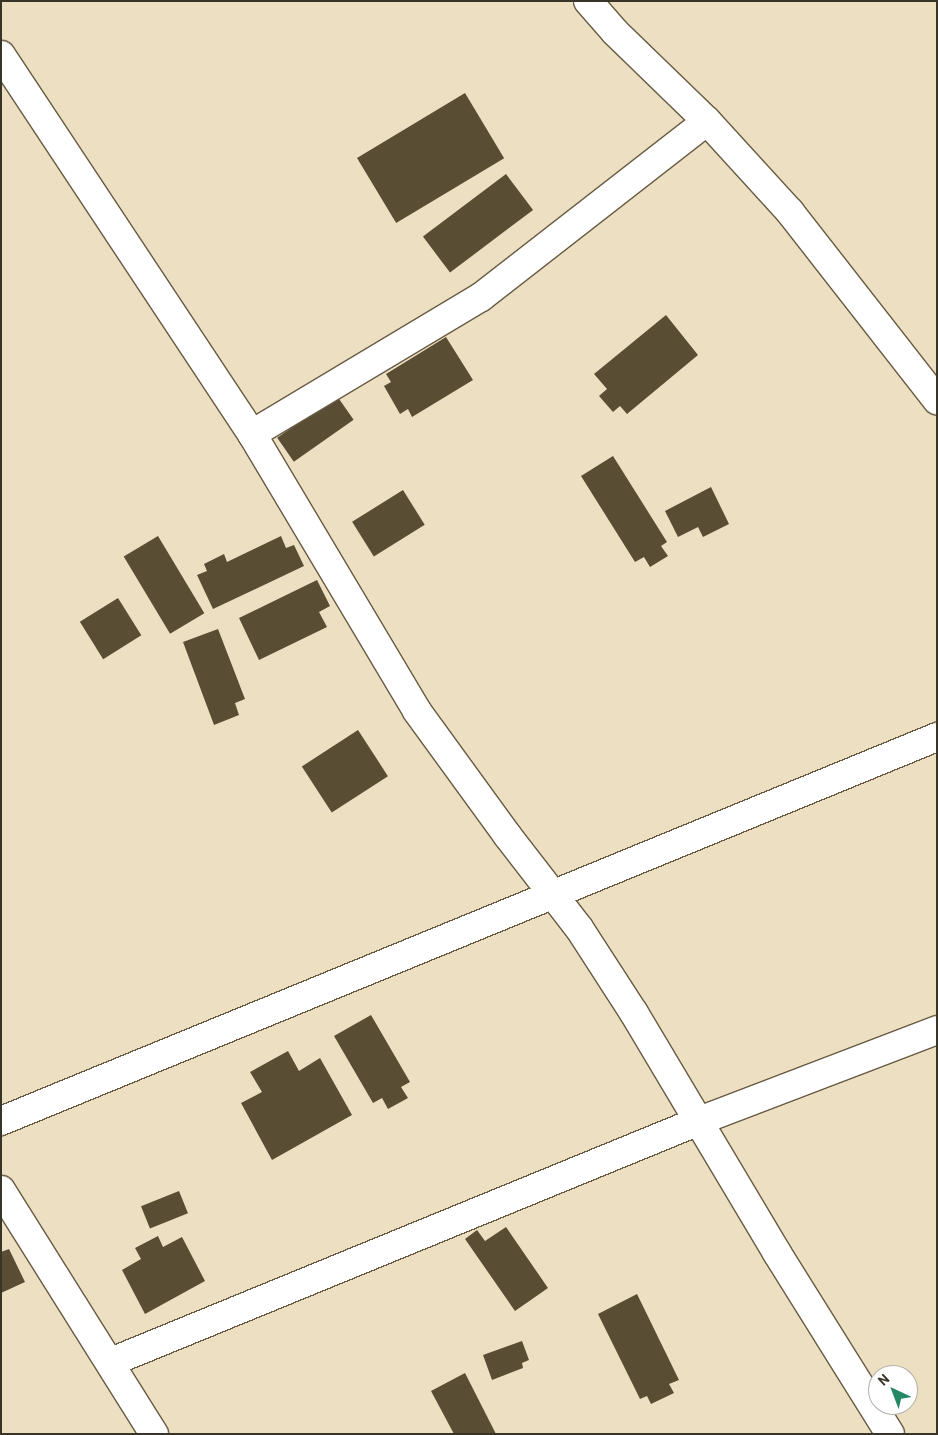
<!DOCTYPE html>
<style>
body{margin:0}
#map{position:relative;width:938px;height:1435px;overflow:hidden;background:#eddfc2;font-family:Barlow,sans-serif}
div>[style]{position:absolute}
.building>*{inset:0;background:#594d34;transform-origin:0 0}
.roads{filter:drop-shadow(1px 0 #685b42) drop-shadow(-1px 0 #685b42) drop-shadow(0 1px #685b42) drop-shadow(0 -1px #685b42)}
.street>*{height:28px;margin:-14px;padding:0 14px;transform-origin:14px;border-radius:14px;background:#fff}
span{translate:-50% -50%;white-space:nowrap;text-align:center;line-height:1.15;-webkit-text-stroke:5px #fff;paint-order:stroke}
.frame{position:absolute;inset:0;border:2px solid #393428;pointer-events:none}
.north{position:absolute;left:868px;top:1365px;width:50px;height:50px;box-sizing:border-box;background:#fff;border:1px solid #b0aea9;border-radius:50%;rotate:317deg;font-size:14px;font-weight:700;line-height:20px;text-align:center;color:#393428}
.north::after{content:'';display:block;margin:auto;width:18px;height:22px;background:#228964;clip-path:polygon(50% 0,100% 100%,50% 72%,0 100%)}
</style>
<div id="map">
<div class="building">
<div style="left:465px;top:93px;width:76px;height:126px;rotate:59deg"></div>
<div style="left:506px;top:174px;width:45px;height:104px;rotate:53deg"></div>
<div style="clip-path:polygon(666px 315px,698px 355px,627px 414px,620px 406px,613px 412px,599px 396px,607px 389px,594px 374px)"></div>
<div style="clip-path:polygon(446px 337px,473px 380px,412px 417px,408px 409px,400px 414px,384px 386px,391px 382px,386px 374px)"></div>
<div style="left:337px;top:396px;width:29px;height:73px;rotate:55deg"></div>
<div style="clip-path:polygon(613px 456px,667px 542px,661px 546px,668px 556px,650px 567px,644px 557px,635px 562px,581px 476px)"></div>
<div style="clip-path:polygon(711px 487px,729px 524px,703px 537px,698px 527px,678px 537px,665px 511px)"></div>
<div style="left:403px;top:490px;width:41px;height:60px;rotate:58deg"></div>
<div style="left:158px;top:536px;width:90px;height:40px;rotate:59deg"></div>
<div style="clip-path:polygon(281px 536px,286px 548px,294px 545px,304px 566px,213px 609px,197px 575px,207px 571px,204px 564px,224px 554px,227px 562px)"></div>
<div style="clip-path:polygon(317px 580px,330px 606px,319px 612px,327px 627px,259px 660px,239px 618px)"></div>
<div style="left:118px;top:598px;width:44px;height:45px;rotate:58deg"></div>
<div style="clip-path:polygon(218px 629px,245px 699px,235px 703px,239px 715px,214px 725px,183px 642px)"></div>
<div style="left:358px;top:730px;width:55px;height:67px;rotate:57deg"></div>
<div style="clip-path:polygon(371px 1015px,410px 1082px,401px 1087px,408px 1098px,388px 1109px,382px 1098px,373px 1103px,334px 1036px)"></div>
<div style="clip-path:polygon(288px 1051px,299px 1071px,320px 1058px,352px 1115px,272px 1160px,241px 1103px,262px 1092px,250px 1072px)"></div>
<div style="left:179px;top:1191px;width:24px;height:41px;rotate:68deg"></div>
<div style="clip-path:polygon(506px 1227px,548px 1288px,515px 1311px,465px 1239px,477px 1230px,485px 1241px)"></div>
<div style="clip-path:polygon(158px 1236px,163px 1247px,182px 1237px,205px 1281px,145px 1314px,122px 1270px,141px 1259px,135px 1248px)"></div>
<div style="clip-path:polygon(9px 1249px,25px 1282px,1px 1293px,1px 1252px)"></div>
<div style="clip-path:polygon(637px 1294px,679px 1380px,669px 1384px,674px 1393px,651px 1404px,647px 1396px,640px 1399px,598px 1314px)"></div>
<div style="clip-path:polygon(522px 1341px,529px 1360px,522px 1363px,523px 1368px,492px 1380px,483px 1355px)"></div>
<div style="clip-path:polygon(465px 1373px,496px 1434px,454px 1434px,431px 1391px)"></div>
</div>
<div class="roads">
<div class="street">
<div style="left:588px;top:1px;width:41px;rotate:48.9deg"></div>
<div style="left:615px;top:32px;width:128px;rotate:44.1deg"></div>
<div style="left:707px;top:121px;width:123px;rotate:47.6deg"></div>
<div style="left:790px;top:212px;width:239px;rotate:52deg"></div>
<div style="left:1px;top:55px;width:455px;rotate:56.5deg"></div>
<div style="left:252px;top:434px;width:322px;rotate:59.2deg"></div>
<div style="left:417px;top:711px;width:153px;rotate:54deg"></div>
<div style="left:507px;top:835px;width:118px;rotate:52.3deg"></div>
<div style="left:579px;top:928px;width:101px;rotate:57.1deg"></div>
<div style="left:634px;top:1013px;width:279px;rotate:59.2deg"></div>
<div style="left:777px;top:1253px;width:213px;rotate:58deg"></div>
<div style="left:252px;top:434px;width:267px;rotate:-30.9deg"></div>
<div style="left:481px;top:297px;width:286px;rotate:-37.9deg"></div>
<div style="left:1px;top:1121px;width:1012px;rotate:-22.31deg"></div>
<div style="left:1px;top:1190px;width:288px;rotate:57.9deg"></div>
<div style="left:111px;top:1362px;width:635px;rotate:-22.29deg"></div>
<div style="left:699px;top:1121px;width:255px;rotate:-20.9deg"></div>
</div>
</div>
<div class="frame"></div>
<div class="north">N</div>
</div>
